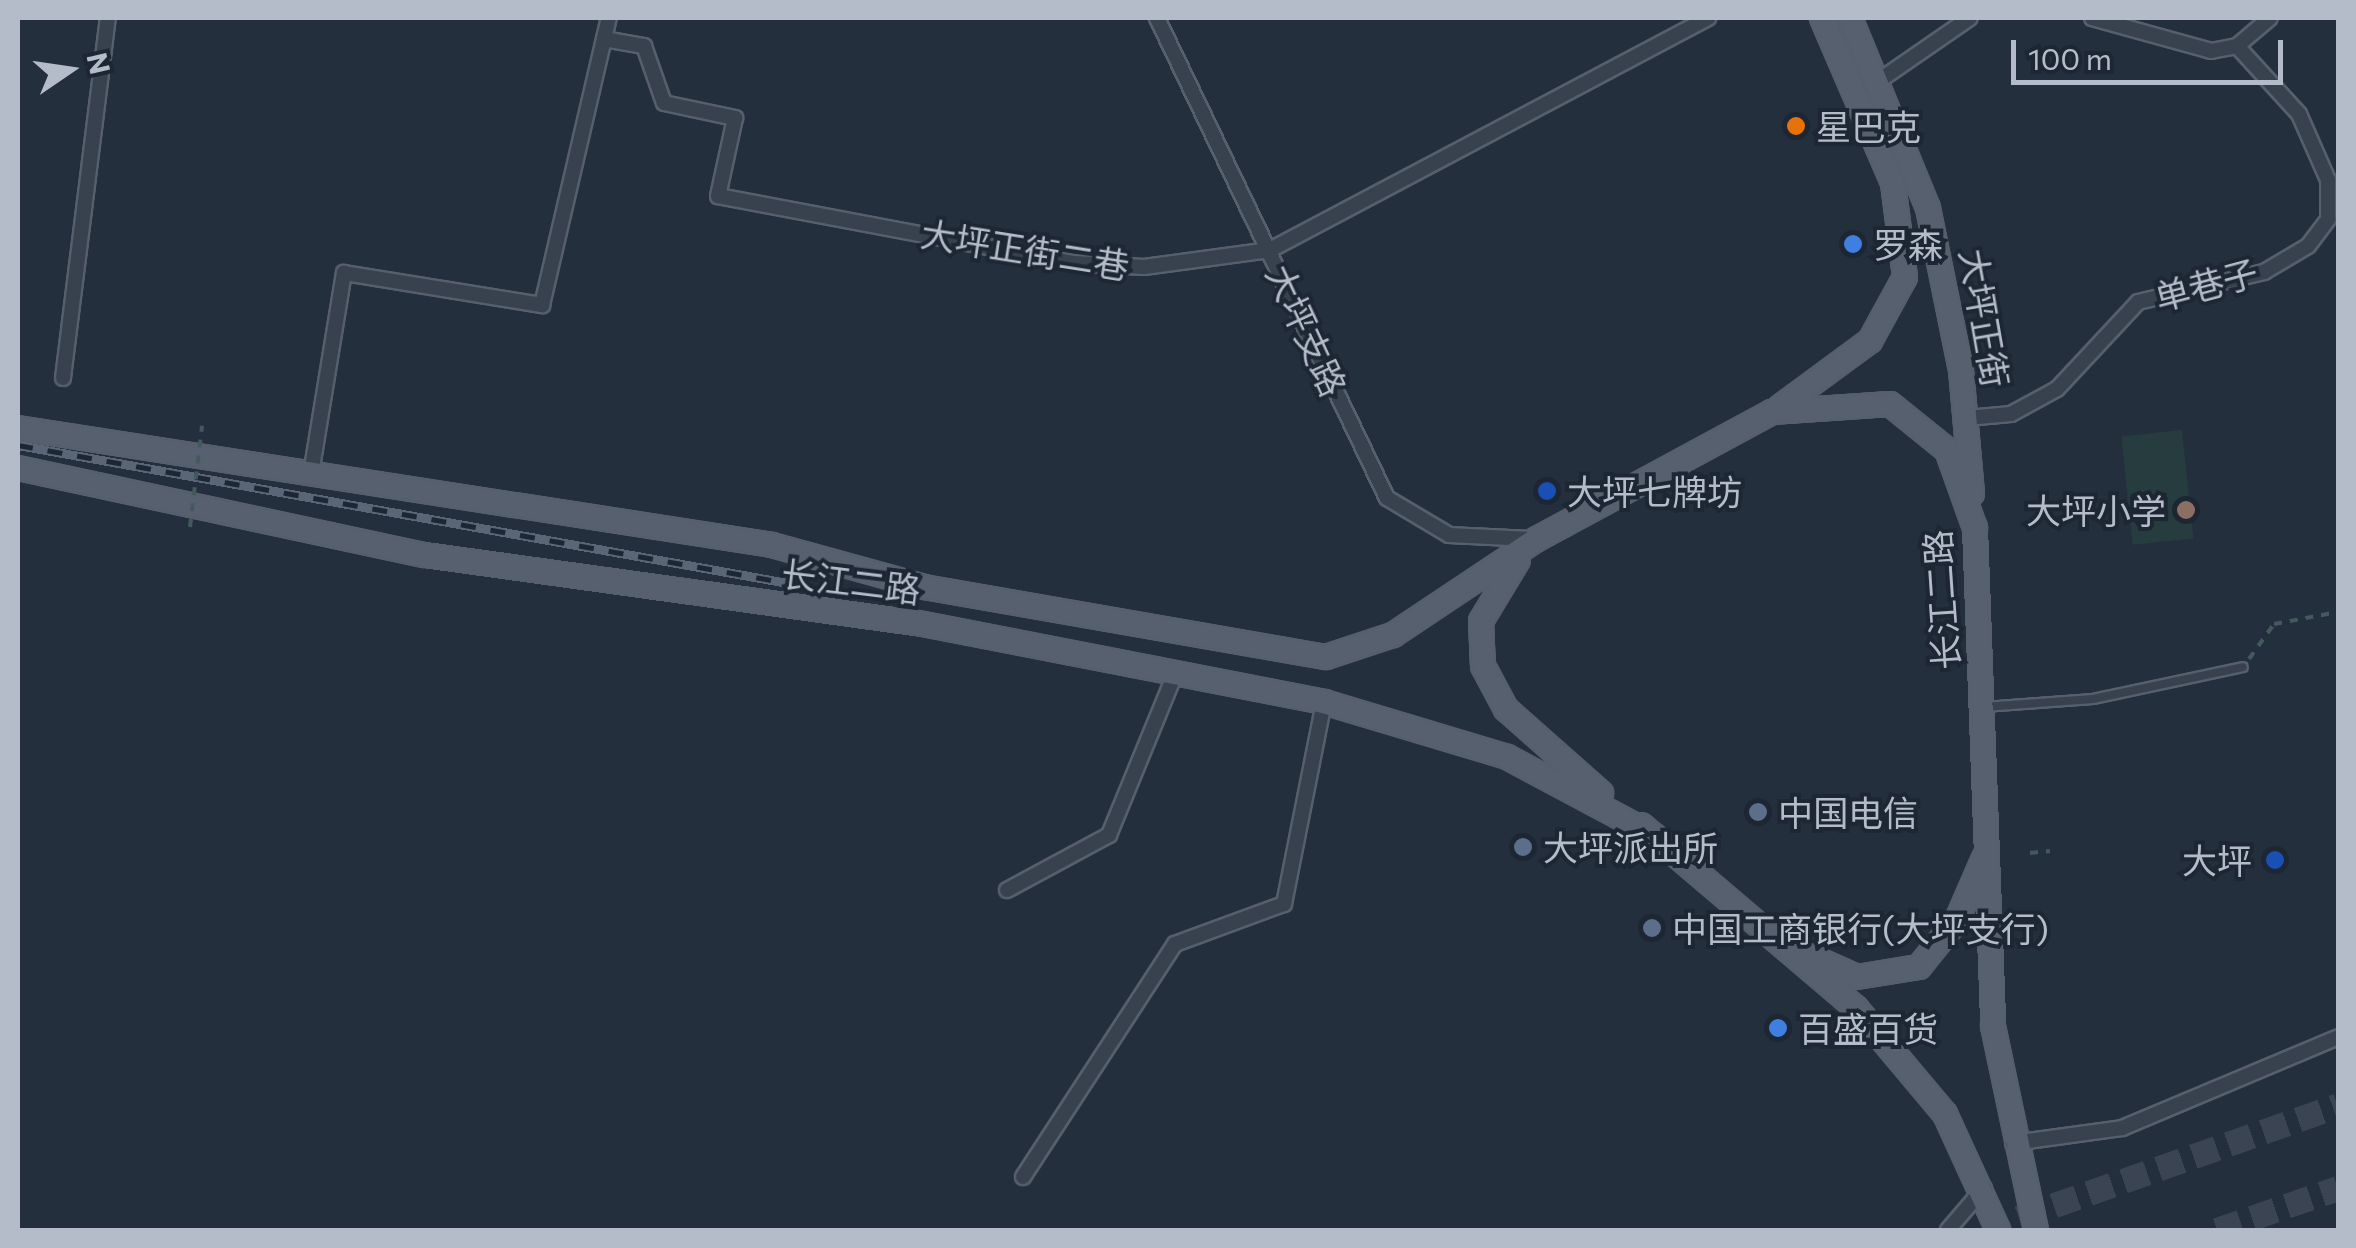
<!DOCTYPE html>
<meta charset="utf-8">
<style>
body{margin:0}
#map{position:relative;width:2356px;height:1248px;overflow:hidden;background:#242f3e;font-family:Commissioner,"Noto Sans SC",sans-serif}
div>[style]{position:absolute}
.green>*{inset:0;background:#263c3f;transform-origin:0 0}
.highway-tunnel>*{height:25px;margin-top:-12.5px;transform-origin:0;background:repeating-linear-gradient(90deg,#3a4453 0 25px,transparent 0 37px)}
.path>*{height:4px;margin-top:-2px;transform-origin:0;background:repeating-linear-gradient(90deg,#44595c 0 8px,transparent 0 16px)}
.roads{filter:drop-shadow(2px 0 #565f6c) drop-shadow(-2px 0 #565f6c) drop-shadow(0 2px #565f6c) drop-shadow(0 -2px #565f6c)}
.lane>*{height:8px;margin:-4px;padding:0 4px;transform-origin:4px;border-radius:4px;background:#38414e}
.street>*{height:14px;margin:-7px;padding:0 7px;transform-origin:7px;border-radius:7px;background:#38414e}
.primary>*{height:22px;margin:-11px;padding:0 11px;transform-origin:11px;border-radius:11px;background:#56606e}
.rail>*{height:9px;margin-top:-4.5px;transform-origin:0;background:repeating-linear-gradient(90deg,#1d2633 0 15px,#5a6575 0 30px);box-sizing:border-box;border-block:2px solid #5a6575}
.path-bridge>*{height:4px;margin-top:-2px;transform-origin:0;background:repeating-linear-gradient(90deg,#44595c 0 8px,transparent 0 16px)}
.dots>*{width:28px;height:28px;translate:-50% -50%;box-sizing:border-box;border:5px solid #1d2633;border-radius:50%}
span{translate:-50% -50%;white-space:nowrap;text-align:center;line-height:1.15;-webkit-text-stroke:8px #1d2633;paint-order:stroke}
.poi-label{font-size:35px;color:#b4bcc9}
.left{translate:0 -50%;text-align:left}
.right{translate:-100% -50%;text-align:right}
.street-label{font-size:35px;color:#b4bcc9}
.frame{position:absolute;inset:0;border:20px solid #b4bcc9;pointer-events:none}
.north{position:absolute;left:20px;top:20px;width:100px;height:100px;-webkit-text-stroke:8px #1d2633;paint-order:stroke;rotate:77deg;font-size:28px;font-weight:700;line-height:40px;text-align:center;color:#b4bcc9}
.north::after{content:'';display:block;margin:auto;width:35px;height:45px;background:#b4bcc9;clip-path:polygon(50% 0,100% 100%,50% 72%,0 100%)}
.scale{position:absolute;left:2011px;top:40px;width:272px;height:45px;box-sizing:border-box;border:5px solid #b4bcc9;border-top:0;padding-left:12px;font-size:30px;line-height:35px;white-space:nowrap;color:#b4bcc9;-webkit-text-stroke:8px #1d2633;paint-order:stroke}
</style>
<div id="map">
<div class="green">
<div style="left:2182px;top:430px;width:109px;height:61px;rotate:84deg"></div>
</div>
<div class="highway-tunnel">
<div style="left:1984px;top:1230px;width:375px;rotate:-19.4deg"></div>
<div style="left:2217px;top:1230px;width:128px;rotate:-19.1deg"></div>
</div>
<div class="path">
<div style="left:2249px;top:659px;width:43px;rotate:-54.5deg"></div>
<div style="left:2274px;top:624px;width:65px;rotate:-10.6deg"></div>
<div style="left:2030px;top:853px;width:20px;rotate:-6deg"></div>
</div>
<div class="roads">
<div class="lane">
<div style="left:1984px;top:707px;width:109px;rotate:-4.2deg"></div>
<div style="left:2093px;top:699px;width:153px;rotate:-12deg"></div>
</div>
<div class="street">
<div style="left:1157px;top:18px;width:532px;rotate:64.4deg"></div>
<div style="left:1387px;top:498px;width:72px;rotate:30.8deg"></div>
<div style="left:1449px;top:535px;width:82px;rotate:2.8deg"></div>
<div style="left:2092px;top:18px;width:123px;rotate:15.5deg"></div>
<div style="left:2211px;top:51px;width:26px;rotate:-11deg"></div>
<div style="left:2237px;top:46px;width:43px;rotate:-40.3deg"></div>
<div style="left:604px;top:39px;width:41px;rotate:9.9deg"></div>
<div style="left:644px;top:46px;width:60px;rotate:70.7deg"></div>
<div style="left:664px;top:103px;width:73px;rotate:11.9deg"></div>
<div style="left:735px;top:118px;width:80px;rotate:102.3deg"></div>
<div style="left:718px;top:196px;width:362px;rotate:10.7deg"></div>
<div style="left:1074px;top:263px;width:70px;rotate:3.3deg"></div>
<div style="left:1144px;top:267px;width:127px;rotate:-7.7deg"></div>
<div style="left:1270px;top:250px;width:496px;rotate:-27.9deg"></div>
<div style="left:1880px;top:80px;width:109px;rotate:-34.6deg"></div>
<div style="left:63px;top:378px;width:363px;rotate:-82.9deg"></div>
<div style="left:1967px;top:418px;width:44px;rotate:-5.2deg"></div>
<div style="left:2011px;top:414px;width:52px;rotate:-28.5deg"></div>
<div style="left:2057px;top:389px;width:119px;rotate:-47deg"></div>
<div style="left:2138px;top:302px;width:130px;rotate:-13.4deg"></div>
<div style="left:2264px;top:272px;width:51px;rotate:-30.6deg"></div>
<div style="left:2308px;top:246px;width:34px;rotate:-53deg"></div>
<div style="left:2328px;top:219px;width:39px;rotate:-90deg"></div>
<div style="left:2328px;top:180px;width:72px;rotate:-113.7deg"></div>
<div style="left:2299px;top:114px;width:92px;rotate:-132.4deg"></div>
<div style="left:311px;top:474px;width:204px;rotate:-80.7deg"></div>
<div style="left:344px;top:273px;width:201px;rotate:9.2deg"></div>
<div style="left:542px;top:305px;width:295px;rotate:-76.9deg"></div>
<div style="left:1007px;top:890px;width:116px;rotate:-28.3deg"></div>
<div style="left:1109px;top:835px;width:176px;rotate:-67.7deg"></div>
<div style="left:2013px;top:1143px;width:110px;rotate:-7.8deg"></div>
<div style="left:2122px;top:1128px;width:234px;rotate:-22.8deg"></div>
<div style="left:1023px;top:1177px;width:278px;rotate:-56.9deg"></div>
<div style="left:1175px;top:944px;width:116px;rotate:-20.2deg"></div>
<div style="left:1284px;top:904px;width:206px;rotate:-78.8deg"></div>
<div style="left:1948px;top:1230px;width:55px;rotate:-49.4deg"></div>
</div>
<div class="primary">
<div style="left:1850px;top:18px;width:205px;rotate:67.7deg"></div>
<div style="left:1928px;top:208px;width:165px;rotate:78.5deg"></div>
<div style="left:1961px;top:370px;width:124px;rotate:84.9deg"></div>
<div style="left:1780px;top:407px;width:112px;rotate:-36.3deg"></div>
<div style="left:1870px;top:341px;width:73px;rotate:-61.3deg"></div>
<div style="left:1905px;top:277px;width:95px;rotate:-97.3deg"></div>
<div style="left:1893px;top:183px;width:180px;rotate:-113.3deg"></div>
<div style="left:18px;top:428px;width:763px;rotate:8.82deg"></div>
<div style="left:772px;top:545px;width:158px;rotate:15.4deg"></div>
<div style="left:924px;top:587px;width:408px;rotate:9.9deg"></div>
<div style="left:1326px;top:657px;width:71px;rotate:-18.2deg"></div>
<div style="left:1393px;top:635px;width:173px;rotate:-33.7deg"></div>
<div style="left:1537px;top:539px;width:267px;rotate:-28.4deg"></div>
<div style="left:1772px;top:412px;width:118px;rotate:-3.9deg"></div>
<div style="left:1890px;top:404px;width:73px;rotate:38.9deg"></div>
<div style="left:1947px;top:450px;width:83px;rotate:70.3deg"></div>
<div style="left:1975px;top:528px;width:498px;rotate:87.9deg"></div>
<div style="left:1993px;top:1026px;width:208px;rotate:78.1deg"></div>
<div style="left:18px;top:468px;width:416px;rotate:12.1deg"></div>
<div style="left:425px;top:555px;width:498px;rotate:7.9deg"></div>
<div style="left:918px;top:623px;width:414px;rotate:11deg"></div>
<div style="left:1324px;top:702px;width:191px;rotate:16.7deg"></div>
<div style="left:1507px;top:757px;width:166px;rotate:28.1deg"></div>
<div style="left:1518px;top:560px;width:71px;rotate:121.2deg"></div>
<div style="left:1481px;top:621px;width:45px;rotate:87.5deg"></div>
<div style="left:1483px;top:666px;width:49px;rotate:61.9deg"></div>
<div style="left:1506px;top:709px;width:127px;rotate:41.5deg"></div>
<div style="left:1641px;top:825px;width:282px;rotate:40.4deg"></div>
<div style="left:1856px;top:1008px;width:138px;rotate:50deg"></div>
<div style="left:1945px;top:1114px;width:128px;rotate:65.4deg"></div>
<div style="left:1810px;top:956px;width:51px;rotate:24.1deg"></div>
<div style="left:1857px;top:977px;width:63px;rotate:-9.2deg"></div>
<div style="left:1919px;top:967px;width:60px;rotate:-51deg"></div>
<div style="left:1957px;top:920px;width:68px;rotate:-66.5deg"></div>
</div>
</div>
<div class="rail">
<div style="left:18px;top:445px;width:800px;rotate:10.16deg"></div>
</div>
<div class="path-bridge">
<div style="left:190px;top:527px;width:102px;rotate:-83.2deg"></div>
</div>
<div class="dots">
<div style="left:1796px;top:126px;background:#e8710a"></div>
<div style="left:1853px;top:244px;background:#3f7fe0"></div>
<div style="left:1547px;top:491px;background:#1a4fb4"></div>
<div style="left:2186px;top:510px;background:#8d6e63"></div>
<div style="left:1758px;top:812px;background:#5c6f8a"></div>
<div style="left:1523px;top:847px;background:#5c6f8a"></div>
<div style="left:2275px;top:860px;background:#1a4fb4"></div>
<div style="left:1652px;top:928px;background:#5c6f8a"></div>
<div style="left:1778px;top:1028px;background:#3f7fe0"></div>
</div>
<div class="poi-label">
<span class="left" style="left:1816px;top:126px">星巴克</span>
<span class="left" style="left:1873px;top:244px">罗森</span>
<span class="left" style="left:1567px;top:491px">大坪七牌坊</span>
<span class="right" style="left:2166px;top:510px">大坪小学</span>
<span class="left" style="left:1778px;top:812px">中国电信</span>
<span class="left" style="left:1543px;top:847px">大坪派出所</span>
<span class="right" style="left:2252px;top:860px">大坪</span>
<span class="left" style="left:1672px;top:928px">中国工商银行(大坪支行)</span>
<span class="left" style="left:1798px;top:1028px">百盛百货</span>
</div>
<div class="street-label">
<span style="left:1025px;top:249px;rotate:9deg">大坪正街二巷</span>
<span style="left:2206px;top:284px;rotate:-15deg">单巷子</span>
<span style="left:1985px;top:318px;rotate:80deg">大坪正街</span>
<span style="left:1307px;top:330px;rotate:65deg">大坪支路</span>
<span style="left:851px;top:581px;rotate:7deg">长江二路</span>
<span style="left:1941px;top:600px;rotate:-94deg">长江二路</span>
</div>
<div class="frame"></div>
<div class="north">N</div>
<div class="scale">100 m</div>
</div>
